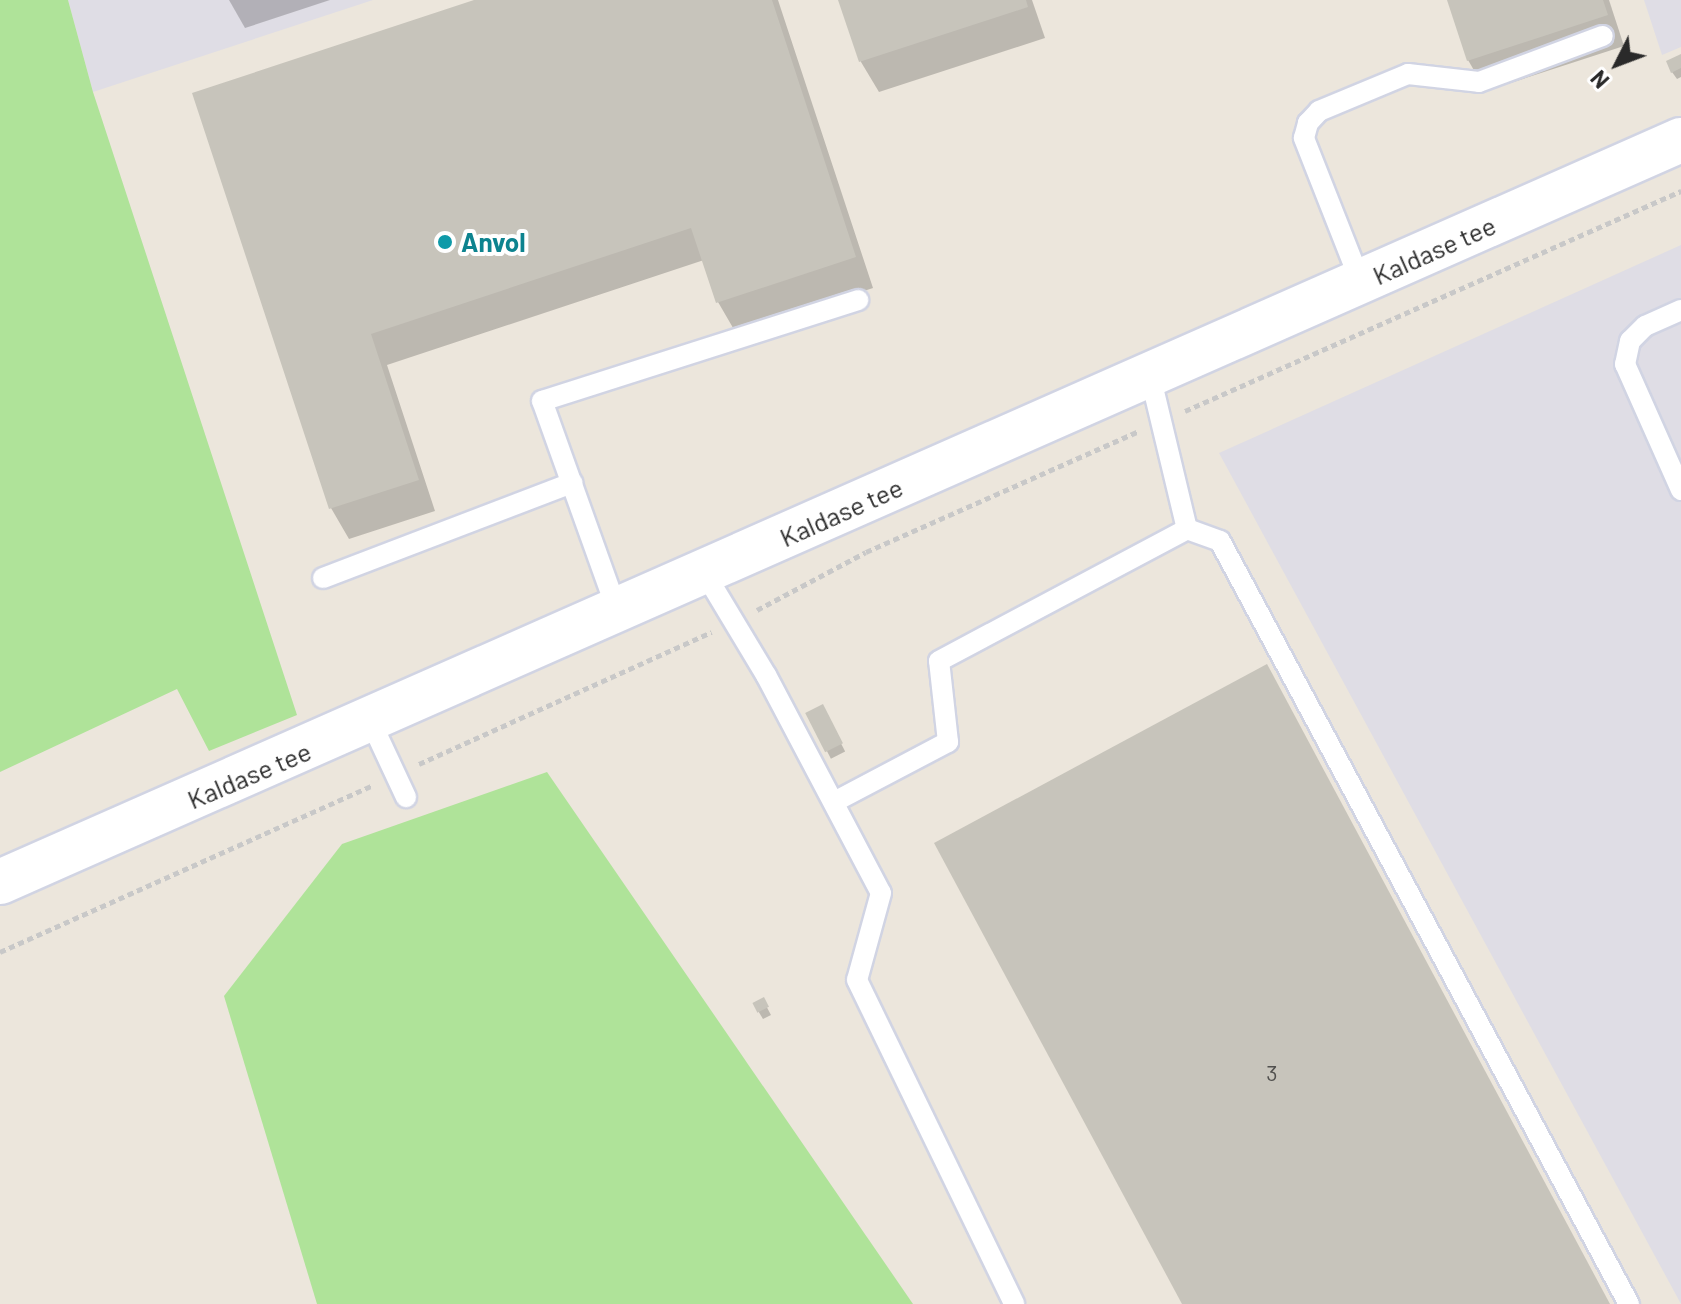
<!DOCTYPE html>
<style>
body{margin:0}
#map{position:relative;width:1681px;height:1304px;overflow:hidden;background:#ece6dc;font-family:Barlow,sans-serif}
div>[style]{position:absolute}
.industrial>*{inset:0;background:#dfdde5}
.green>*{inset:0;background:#afe399}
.shadow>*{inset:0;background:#0003;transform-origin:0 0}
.building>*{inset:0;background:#c7c4bb;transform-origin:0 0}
.path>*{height:5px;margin-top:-2.5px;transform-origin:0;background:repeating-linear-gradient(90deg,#c8c8c8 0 6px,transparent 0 10px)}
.roads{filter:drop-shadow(2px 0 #d1d4e3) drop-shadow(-2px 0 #d1d4e3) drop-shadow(0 2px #d1d4e3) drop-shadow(0 -2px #d1d4e3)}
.service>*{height:20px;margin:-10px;padding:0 10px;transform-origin:10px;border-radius:10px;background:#fff}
.tertiary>*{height:44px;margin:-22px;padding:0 22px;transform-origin:22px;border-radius:22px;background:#fff}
.dots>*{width:22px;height:22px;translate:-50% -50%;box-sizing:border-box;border:4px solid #fff;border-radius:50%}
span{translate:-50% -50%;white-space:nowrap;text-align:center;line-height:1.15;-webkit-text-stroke:8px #fff;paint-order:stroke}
.number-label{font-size:22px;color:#51504e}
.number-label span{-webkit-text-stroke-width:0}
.culture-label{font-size:26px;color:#0d838f;font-weight:700}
.left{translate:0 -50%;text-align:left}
.street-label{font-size:26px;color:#2a2a2a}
.north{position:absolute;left:1577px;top:24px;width:80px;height:80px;-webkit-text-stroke:6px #fff;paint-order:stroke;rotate:228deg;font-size:22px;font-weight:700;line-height:32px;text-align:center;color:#2a2a2a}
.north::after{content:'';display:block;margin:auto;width:28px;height:36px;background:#2a2a2a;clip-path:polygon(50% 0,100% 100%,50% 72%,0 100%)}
</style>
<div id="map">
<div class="industrial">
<div style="clip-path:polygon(68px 0,373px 0,93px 92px)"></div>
<div style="clip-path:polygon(1644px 0,1681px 0,1681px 47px,1662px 55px)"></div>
<div style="clip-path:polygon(1681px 245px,1681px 1304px,1219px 453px)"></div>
</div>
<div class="green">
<div style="clip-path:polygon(0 0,68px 0,93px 92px,297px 715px,209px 751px,177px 689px,0 772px)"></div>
<div style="clip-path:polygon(547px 772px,913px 1304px,317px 1304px,224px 996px,342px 844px)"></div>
</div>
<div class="shadow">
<div style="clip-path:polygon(229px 0,330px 0,245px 28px)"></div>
<div style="clip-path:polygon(480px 0,778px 0,873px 288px,736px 333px,718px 302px,704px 260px,387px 365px,435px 511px,349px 539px,331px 508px,195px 94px)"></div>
<div style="clip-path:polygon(840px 0,1032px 0,1045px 38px,879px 92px,861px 62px)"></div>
<div style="clip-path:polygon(1449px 0,1609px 0,1624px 46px,1486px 91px,1468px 60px)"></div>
<div style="clip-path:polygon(1681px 57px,1681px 77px,1677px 79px,1672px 72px)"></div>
<div style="left:822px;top:706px;width:51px;height:16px;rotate:63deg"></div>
<div style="clip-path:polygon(763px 1000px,771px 1015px,763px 1019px,754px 1004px)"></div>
</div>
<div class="building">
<div style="clip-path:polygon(474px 0,772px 0,856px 257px,716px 303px,691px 228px,371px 334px,419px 480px,329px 509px,192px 93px)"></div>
<div style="clip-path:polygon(838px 0,1026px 0,1028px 7px,859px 62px)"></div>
<div style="clip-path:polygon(1447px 0,1603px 0,1608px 15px,1467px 61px)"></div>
<div style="clip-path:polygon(1681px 54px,1681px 68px,1671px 73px,1666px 61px)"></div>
<div style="clip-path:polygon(1267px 664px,1610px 1304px,1182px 1304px,934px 843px)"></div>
<div style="left:823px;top:704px;width:44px;height:20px;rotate:63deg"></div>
<div style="left:764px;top:997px;width:11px;height:13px;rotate:63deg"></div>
</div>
<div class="path">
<div style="left:1185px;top:411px;width:543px;rotate:-23.92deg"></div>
<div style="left:757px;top:610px;width:123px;rotate:-28deg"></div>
<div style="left:866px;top:552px;width:299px;rotate:-23.9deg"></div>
<div style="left:419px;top:764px;width:321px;rotate:-24.3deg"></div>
<div style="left:0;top:952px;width:409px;rotate:-24.1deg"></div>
</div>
<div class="roads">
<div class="service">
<div style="left:1361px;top:283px;width:156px;rotate:-111.5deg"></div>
<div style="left:1304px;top:138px;width:16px;rotate:-75deg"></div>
<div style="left:1308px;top:123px;width:16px;rotate:-47deg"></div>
<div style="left:1319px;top:111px;width:96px;rotate:-22.6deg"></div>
<div style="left:1408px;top:74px;width:71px;rotate:6.4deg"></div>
<div style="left:1479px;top:82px;width:132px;rotate:-20.4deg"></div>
<div style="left:1681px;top:310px;width:39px;rotate:156deg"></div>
<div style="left:1645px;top:326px;width:21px;rotate:135deg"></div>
<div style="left:1630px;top:341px;width:24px;rotate:102deg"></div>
<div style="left:1625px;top:364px;width:138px;rotate:66deg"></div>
<div style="left:1150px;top:375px;width:158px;rotate:76.5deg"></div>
<div style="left:1187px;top:529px;width:35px;rotate:20deg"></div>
<div style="left:1220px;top:541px;width:866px;rotate:61.81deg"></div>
<div style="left:704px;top:572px;width:120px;rotate:59deg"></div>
<div style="left:766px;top:675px;width:246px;rotate:62.2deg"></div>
<div style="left:881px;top:893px;width:90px;rotate:105.4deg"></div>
<div style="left:857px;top:980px;width:360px;rotate:64.1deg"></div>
<div style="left:323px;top:578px;width:267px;rotate:-20.9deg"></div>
<div style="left:617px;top:610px;width:222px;rotate:-109.7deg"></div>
<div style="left:542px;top:401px;width:332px;rotate:-17.7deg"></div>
<div style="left:371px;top:722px;width:83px;rotate:65deg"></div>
<div style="left:834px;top:802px;width:129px;rotate:-27.8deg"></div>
<div style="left:948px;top:742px;width:81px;rotate:-96.3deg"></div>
<div style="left:939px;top:661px;width:281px;rotate:-28deg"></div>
</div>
<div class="tertiary">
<div style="left:0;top:882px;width:1837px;rotate:-23.82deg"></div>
</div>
</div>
<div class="dots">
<div style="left:445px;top:242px;background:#0f9aa8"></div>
</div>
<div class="number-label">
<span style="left:1272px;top:1073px">3</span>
</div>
<div class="culture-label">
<span class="left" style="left:461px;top:242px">Anvol</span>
</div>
<div class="street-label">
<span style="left:1434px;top:250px;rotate:-24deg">Kaldase tee</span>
<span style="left:841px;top:512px;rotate:-24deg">Kaldase tee</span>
<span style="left:249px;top:775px;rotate:-23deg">Kaldase tee</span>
</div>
<div class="north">N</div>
</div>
